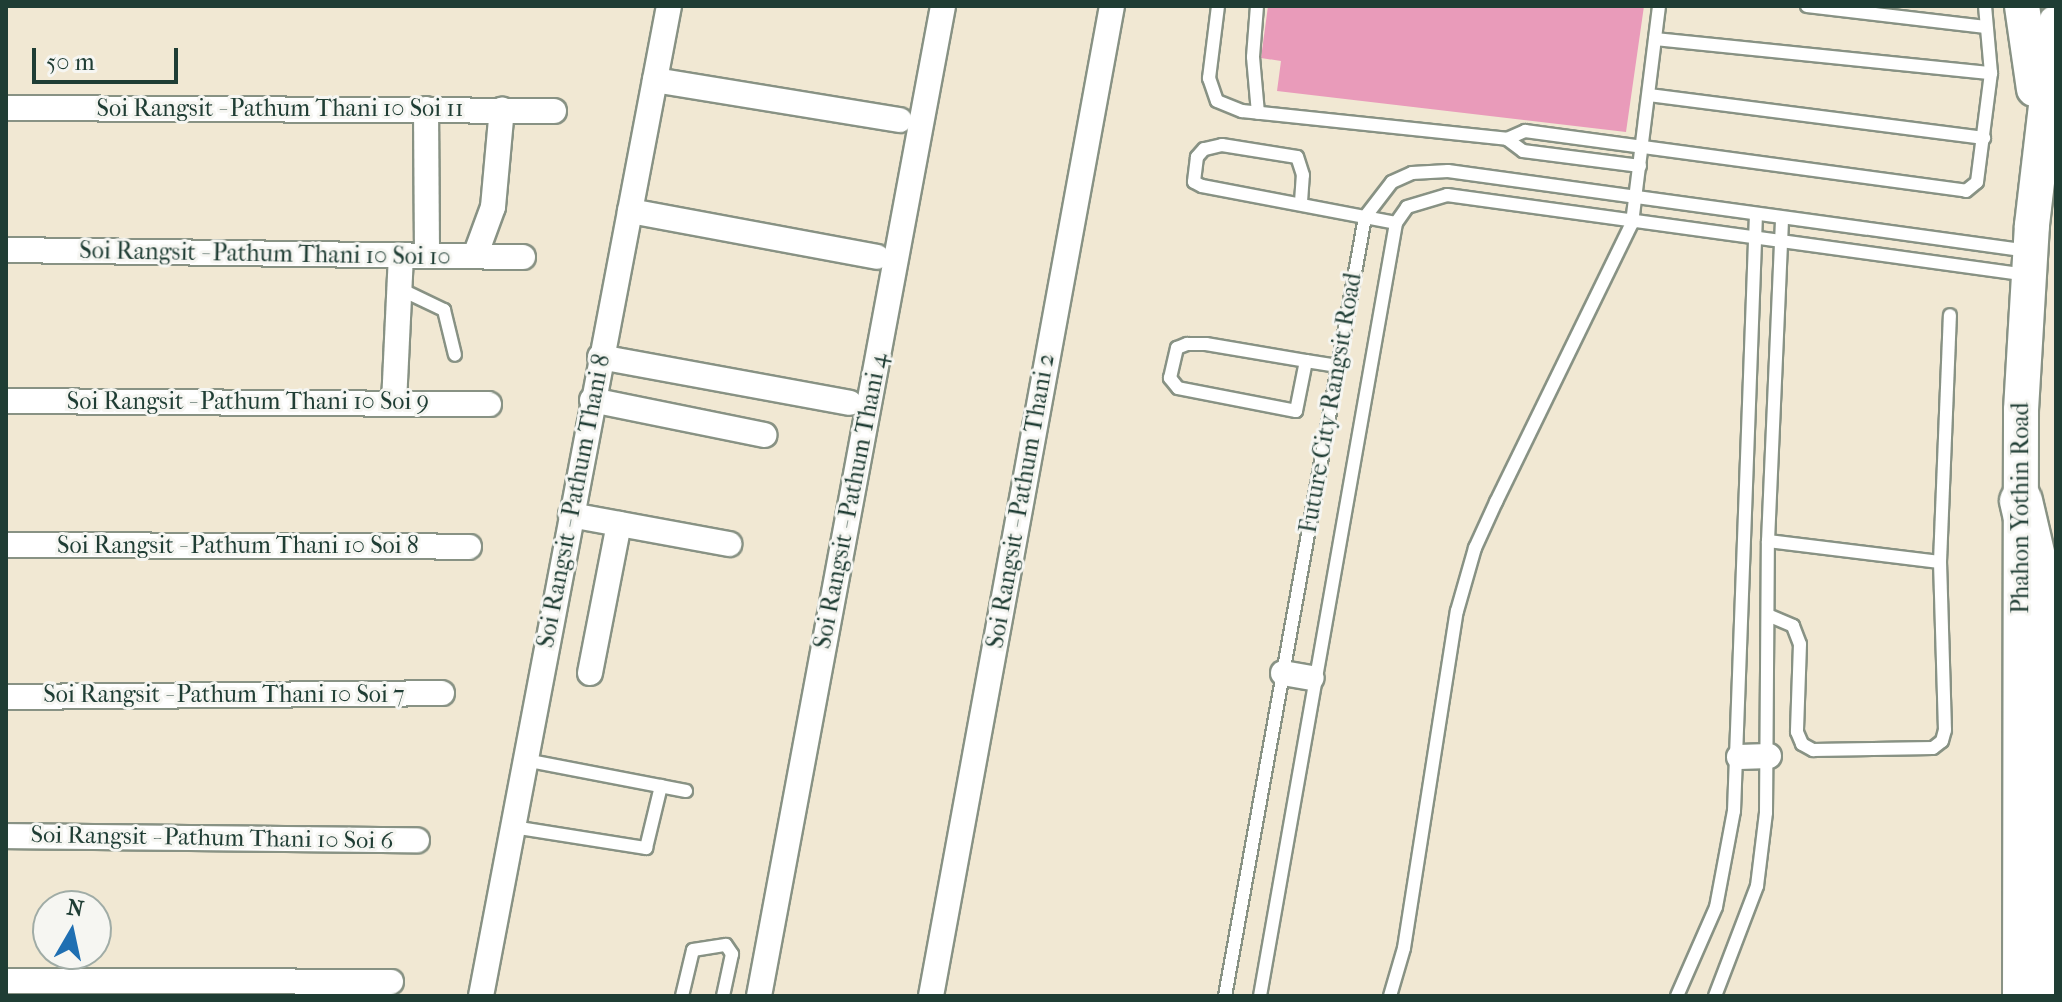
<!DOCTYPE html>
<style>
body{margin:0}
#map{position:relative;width:2062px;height:1002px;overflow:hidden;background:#f1e8d3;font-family:"IM FELL French Canon",serif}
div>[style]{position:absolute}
.building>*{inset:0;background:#e99bba}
.roads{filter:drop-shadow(2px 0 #889284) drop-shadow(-2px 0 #889284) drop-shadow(0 2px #889284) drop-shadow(0 -2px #889284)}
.lane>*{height:12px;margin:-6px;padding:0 6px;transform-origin:6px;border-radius:6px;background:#fff}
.street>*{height:24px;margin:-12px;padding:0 12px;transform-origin:12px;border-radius:12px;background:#fff}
.secondary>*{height:34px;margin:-17px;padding:0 17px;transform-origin:17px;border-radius:17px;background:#fff}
.highway>*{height:42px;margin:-21px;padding:0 21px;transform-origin:21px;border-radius:21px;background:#fff}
span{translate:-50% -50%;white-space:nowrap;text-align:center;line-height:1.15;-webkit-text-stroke:6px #f6f6f2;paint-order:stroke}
.street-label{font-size:24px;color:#1f3d34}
.frame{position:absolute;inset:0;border:8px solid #1f3d34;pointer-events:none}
.north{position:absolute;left:32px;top:890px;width:80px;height:80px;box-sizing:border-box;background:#f6f6f2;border:2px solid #a0aca6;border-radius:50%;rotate:9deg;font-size:22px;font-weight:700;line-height:32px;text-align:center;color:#1f3d34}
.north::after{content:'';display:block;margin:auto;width:28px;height:36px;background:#1f6fb2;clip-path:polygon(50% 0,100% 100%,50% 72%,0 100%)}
.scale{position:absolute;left:32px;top:48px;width:146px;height:36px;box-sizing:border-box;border:4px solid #1f3d34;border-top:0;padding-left:10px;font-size:24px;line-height:28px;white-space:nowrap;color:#1f3d34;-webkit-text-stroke:6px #f6f6f2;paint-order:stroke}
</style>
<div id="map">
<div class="building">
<div style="clip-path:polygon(1268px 6px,1644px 6px,1626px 132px,1277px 91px,1281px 61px,1261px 58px)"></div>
</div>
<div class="roads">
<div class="lane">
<div style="left:1218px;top:6px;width:73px;rotate:97.1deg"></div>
<div style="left:1209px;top:78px;width:24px;rotate:71deg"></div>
<div style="left:1217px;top:101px;width:27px;rotate:22deg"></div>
<div style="left:1242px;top:111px;width:266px;rotate:6deg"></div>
<div style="left:1507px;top:139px;width:20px;rotate:37deg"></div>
<div style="left:1523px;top:151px;width:118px;rotate:7.3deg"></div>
<div style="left:1257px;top:6px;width:51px;rotate:94.5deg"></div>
<div style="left:1253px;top:57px;width:56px;rotate:84.9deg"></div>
<div style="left:1807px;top:6px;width:180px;rotate:6.7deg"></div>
<div style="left:1655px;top:39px;width:338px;rotate:5.8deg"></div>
<div style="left:1649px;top:95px;width:338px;rotate:7.3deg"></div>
<div style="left:1507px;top:139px;width:20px;rotate:-24deg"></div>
<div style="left:1525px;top:131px;width:445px;rotate:7.7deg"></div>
<div style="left:1966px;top:191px;width:14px;rotate:-39deg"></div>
<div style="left:1977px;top:182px;width:110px;rotate:-82.7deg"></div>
<div style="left:1991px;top:73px;width:67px;rotate:-95.1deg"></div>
<div style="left:1301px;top:202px;width:27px;rotate:-86deg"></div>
<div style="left:1303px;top:175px;width:19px;rotate:-108deg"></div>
<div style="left:1297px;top:157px;width:76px;rotate:-170.9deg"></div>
<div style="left:1222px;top:145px;width:18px;rotate:167deg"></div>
<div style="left:1204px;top:149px;width:11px;rotate:131deg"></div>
<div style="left:1197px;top:157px;width:25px;rotate:97deg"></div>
<div style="left:1194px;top:182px;width:9px;rotate:27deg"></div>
<div style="left:1202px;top:186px;width:197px;rotate:10.8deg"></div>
<div style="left:400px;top:289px;width:49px;rotate:25.5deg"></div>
<div style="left:444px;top:310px;width:46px;rotate:76.3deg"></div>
<div style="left:1306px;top:361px;width:51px;rotate:101.3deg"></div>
<div style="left:1296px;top:411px;width:120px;rotate:-169deg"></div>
<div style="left:1178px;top:388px;width:13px;rotate:-129deg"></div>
<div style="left:1170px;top:378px;width:31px;rotate:-77deg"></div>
<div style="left:1177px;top:348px;width:11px;rotate:-22deg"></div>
<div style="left:1187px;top:344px;width:19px"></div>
<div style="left:1206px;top:344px;width:101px;rotate:9.6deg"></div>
<div style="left:1306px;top:361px;width:32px;rotate:9deg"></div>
<div style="left:1768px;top:541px;width:173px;rotate:7deg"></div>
<div style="left:1940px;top:562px;width:247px;rotate:-87.7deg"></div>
<div style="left:1770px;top:616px;width:25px;rotate:23deg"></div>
<div style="left:1793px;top:626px;width:19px;rotate:69deg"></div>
<div style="left:1800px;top:644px;width:88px;rotate:92deg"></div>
<div style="left:1797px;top:732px;width:13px;rotate:67deg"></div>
<div style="left:1802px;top:744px;width:13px;rotate:29deg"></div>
<div style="left:1813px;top:750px;width:120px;rotate:-1deg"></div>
<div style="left:1933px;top:748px;width:11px;rotate:-38deg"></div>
<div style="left:1942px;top:741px;width:11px;rotate:-75deg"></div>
<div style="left:1945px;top:730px;width:168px;rotate:-91.7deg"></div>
<div style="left:525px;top:760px;width:164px;rotate:10.9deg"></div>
<div style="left:513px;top:827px;width:135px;rotate:9deg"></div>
<div style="left:646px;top:848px;width:64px;rotate:-76.4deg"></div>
<div style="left:682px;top:996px;width:47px;rotate:-76.6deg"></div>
<div style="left:693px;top:950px;width:33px;rotate:-9deg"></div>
<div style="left:726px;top:945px;width:11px;rotate:56deg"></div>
<div style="left:732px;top:954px;width:43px;rotate:102.1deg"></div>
<div style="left:1225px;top:996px;width:791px;rotate:-79.81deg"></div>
<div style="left:1365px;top:217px;width:44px;rotate:-52.4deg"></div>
<div style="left:1392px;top:182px;width:22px;rotate:-24deg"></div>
<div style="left:1412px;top:173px;width:36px;rotate:-3deg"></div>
<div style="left:1448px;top:171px;width:586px;rotate:7.84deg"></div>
<div style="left:1260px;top:996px;width:785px;rotate:-80.02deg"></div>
<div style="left:1396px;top:223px;width:19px;rotate:-55deg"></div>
<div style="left:1407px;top:207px;width:42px;rotate:-16.7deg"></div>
<div style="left:1447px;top:195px;width:585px;rotate:7.85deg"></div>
<div style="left:1390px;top:996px;width:50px;rotate:-73.7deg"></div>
<div style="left:1404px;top:948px;width:341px;rotate:-81.1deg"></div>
<div style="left:1457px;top:611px;width:66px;rotate:-74.1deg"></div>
<div style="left:1475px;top:548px;width:51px;rotate:-65.5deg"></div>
<div style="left:1496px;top:502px;width:310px;rotate:-64deg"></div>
<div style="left:1632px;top:223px;width:219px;rotate:-82.9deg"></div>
<div style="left:1677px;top:996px;width:97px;rotate:-66.3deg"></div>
<div style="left:1716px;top:907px;width:98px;rotate:-79.4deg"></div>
<div style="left:1734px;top:811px;width:597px;rotate:-87.89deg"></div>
<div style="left:1715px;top:996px;width:118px;rotate:-69.1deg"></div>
<div style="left:1757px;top:886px;width:74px;rotate:-83deg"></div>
<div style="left:1766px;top:813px;width:272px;rotate:-89.6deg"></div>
<div style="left:1768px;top:541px;width:323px;rotate:-87.5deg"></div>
</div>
<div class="street">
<div style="left:655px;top:80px;width:248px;rotate:9.3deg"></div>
<div style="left:6px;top:108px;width:548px;rotate:0.31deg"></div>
<div style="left:426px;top:109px;width:147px;rotate:89.6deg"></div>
<div style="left:630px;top:211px;width:251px;rotate:10.5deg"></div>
<div style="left:6px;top:250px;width:517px;rotate:0.78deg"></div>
<div style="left:475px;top:256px;width:52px;rotate:-69.8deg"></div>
<div style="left:493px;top:207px;width:98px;rotate:-84.8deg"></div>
<div style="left:600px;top:357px;width:254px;rotate:10.4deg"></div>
<div style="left:592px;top:400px;width:176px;rotate:11.5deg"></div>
<div style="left:6px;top:401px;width:483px;rotate:0.4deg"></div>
<div style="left:394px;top:403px;width:147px;rotate:-87.3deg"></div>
<div style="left:571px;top:515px;width:161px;rotate:10.4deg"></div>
<div style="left:6px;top:545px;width:463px;rotate:0.2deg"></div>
<div style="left:590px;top:673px;width:152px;rotate:-79deg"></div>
<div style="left:1283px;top:673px;width:29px;rotate:10deg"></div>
<div style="left:6px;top:697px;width:436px;rotate:-0.5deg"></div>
<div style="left:1739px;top:757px;width:30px;rotate:-2deg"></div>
<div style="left:6px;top:836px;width:411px;rotate:0.6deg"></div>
<div style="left:6px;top:981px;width:385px;rotate:0.1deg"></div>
<div style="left:481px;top:996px;width:1008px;rotate:-79.25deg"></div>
<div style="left:759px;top:996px;width:1007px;rotate:-79.47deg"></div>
<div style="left:931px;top:996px;width:1006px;rotate:-79.64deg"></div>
</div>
<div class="secondary">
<div style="left:2022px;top:6px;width:84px;rotate:81.8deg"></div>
<div style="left:2020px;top:996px;width:586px;rotate:-89.9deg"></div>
<div style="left:2021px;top:410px;width:185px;rotate:-86.6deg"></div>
<div style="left:2032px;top:225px;width:204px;rotate:-83.3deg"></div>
</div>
<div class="highway">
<div style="left:2021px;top:501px;width:123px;rotate:76.9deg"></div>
<div style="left:2056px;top:996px;width:410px;rotate:-90deg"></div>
</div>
</div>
<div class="street-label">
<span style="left:280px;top:109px">Soi Rangsit - Pathum Thani 10 Soi 11</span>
<span style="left:265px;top:254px;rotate:1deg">Soi Rangsit - Pathum Thani 10 Soi 10</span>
<span style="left:248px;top:402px">Soi Rangsit - Pathum Thani 10 Soi 9</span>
<span style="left:1331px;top:403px;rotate:-80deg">Future City Rangsit Road</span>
<span style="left:574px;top:501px;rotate:-79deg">Soi Rangsit - Pathum Thani 8</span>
<span style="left:851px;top:501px;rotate:-79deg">Soi Rangsit - Pathum Thani 4</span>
<span style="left:1021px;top:501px;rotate:-80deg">Soi Rangsit - Pathum Thani 2</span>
<span style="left:2021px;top:508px;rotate:-90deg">Phahon Yothin Road</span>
<span style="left:238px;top:546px">Soi Rangsit - Pathum Thani 10 Soi 8</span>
<span style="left:224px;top:695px">Soi Rangsit - Pathum Thani 10 Soi 7</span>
<span style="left:212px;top:838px;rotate:1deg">Soi Rangsit - Pathum Thani 10 Soi 6</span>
</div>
<div class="frame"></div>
<div class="north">N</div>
<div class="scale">50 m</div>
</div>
